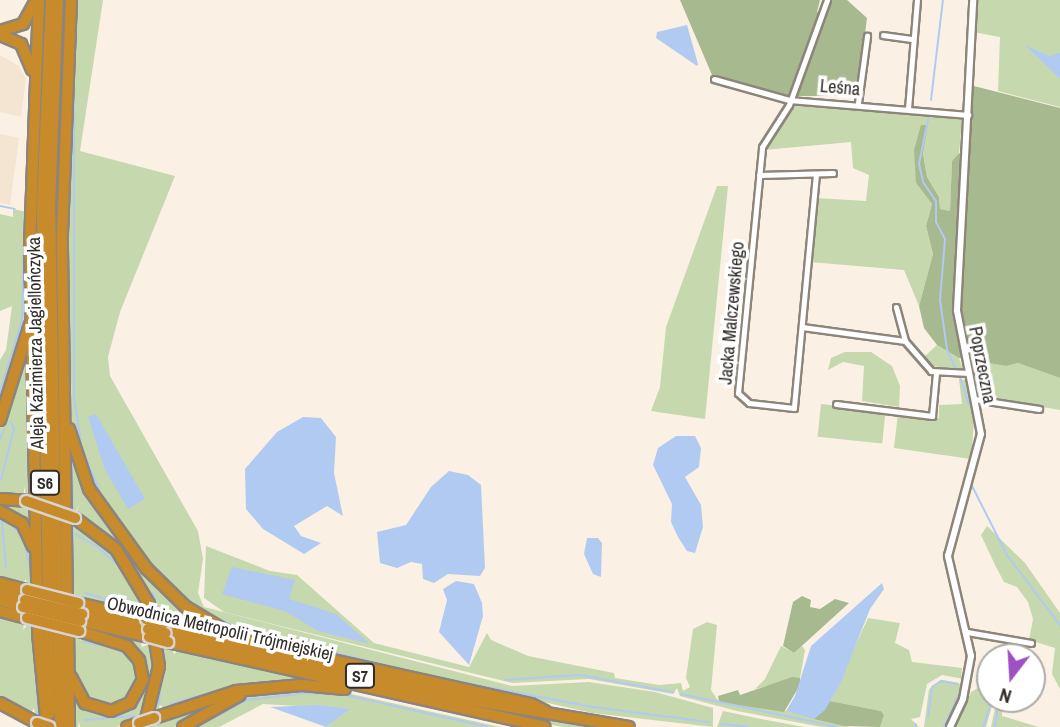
<!DOCTYPE html>
<meta charset="utf-8">
<style>
body{margin:0}
#map{position:relative;width:1060px;height:727px;overflow:hidden;background:#faf1e4;font-family:"Archivo Narrow",sans-serif}
div>[style]{position:absolute}
.built>*{inset:0;background:#f3e5d2}
.green>*{inset:0;background:#c6d8ad;transform-origin:0 0}
.forest>*{inset:0;background:#a7b98e}
.water>*{inset:0;background:#b1caf2}
.stream>*{height:2px;margin:-1px;padding:0 1px;transform-origin:1px;border-radius:1px;background:#b1caf2}
.roads{filter:drop-shadow(2px 0 #8e857a) drop-shadow(-2px 0 #8e857a) drop-shadow(0 2px #8e857a) drop-shadow(0 -2px #8e857a)}
.minor>*{height:5px;margin:-2.5px;padding:0 2.5px;transform-origin:2.5px;border-radius:2.5px;background:#fff}
.tertiary>*{height:6px;margin:-3px;padding:0 3px;transform-origin:3px;border-radius:3px;background:#fff}
.motorway>*{height:10px;margin:-5px;padding:0 5px;transform-origin:5px;border-radius:5px;background:#c88b2b}
.bridges{filter:drop-shadow(2px 0 #d6d5d4) drop-shadow(-2px 0 #d6d5d4) drop-shadow(0 2px #d6d5d4) drop-shadow(0 -2px #d6d5d4)}
.motorway-bridge>*{height:10px;margin:-5px;padding:0 5px;transform-origin:5px;border-radius:5px;background:#c88b2b}
span{translate:-50% -50%;white-space:nowrap;text-align:center;line-height:1.15;-webkit-text-stroke:7px #fff;paint-order:stroke}
.shield-label span{padding:2px 5px;background:#fff;border:2px solid;border-radius:5px;-webkit-text-stroke-width:0}
.shield-label{font-size:16px;color:#302c28;font-weight:700}
.street-label{font-size:18px;color:#302c28}
.north{position:absolute;left:976px;top:643px;width:70px;height:70px;box-sizing:border-box;background:#fff;border:2px solid #acaba9;border-radius:50%;rotate:197deg;font-size:19px;font-weight:700;line-height:28px;text-align:center;color:#302c28}
.north::after{content:'';display:block;margin:auto;width:24px;height:32px;background:#9e51c2;clip-path:polygon(50% 0,100% 100%,50% 72%,0 100%)}
</style>
<div id="map">
<div class="built">
<div style="clip-path:polygon(0 55px,19px 66px,26px 79px,21px 117px,0 112px)"></div>
<div style="clip-path:polygon(0 134px,19px 138px,10px 205px,0 203px)"></div>
</div>
<div class="green">
<div style="clip-path:polygon(41px 0,46px 0,47px 10px,41px 69px,38px 358px,44px 695px,33px 279px)"></div>
<div style="clip-path:polygon(62px 0,67px 0,59px 210px,65px 727px,53px 240px)"></div>
<div style="clip-path:polygon(73px 0,103px 0,80px 151px,175px 176px,120px 312px,108px 357px,110px 376px,198px 531px,203px 559px,198px 593px,204px 607px,512px 686px,589px 682px,655px 692px,713px 708px,713px 727px,592px 713px,264px 638px,194px 609px,160px 579px,89px 481px,72px 427px,68px 234px)"></div>
<div style="clip-path:polygon(976px 0,1060px 0,1060px 107px,998px 91px,1000px 37px,973px 32px)"></div>
<div style="clip-path:polygon(797px 102px,841px 103px,962px 120px,959px 153px,952px 161px,950px 211px,940px 209px,939px 197px,927px 177px,923px 154px,928px 125px,916px 183px,932px 204px,926px 226px,933px 254px,919px 306px,904px 270px,810px 262px,816px 198px,866px 201px,869px 175px,853px 168px,851px 142px,764px 150px)"></div>
<div style="clip-path:polygon(717px 186px,728px 186px,705px 419px,651px 411px,660px 387px,666px 327px)"></div>
<div style="clip-path:polygon(13px 209px,27px 212px,27px 301px,14px 368px,0 405px,0 360px,6px 350px,12px 306px,0 311px,0 214px,13px 217px)"></div>
<div style="clip-path:polygon(29px 330px,35px 543px,0 509px,0 501px,26px 503px,25px 486px,23px 497px,0 495px,0 427px,19px 377px)"></div>
<div style="clip-path:polygon(937px 345px,959px 358px,963px 370px,932px 366px,924px 357px)"></div>
<div style="clip-path:polygon(845px 352px,871px 352px,892px 366px,900px 386px,899px 407px,862px 401px,864px 366px,843px 362px,828px 370px,831px 358px)"></div>
<div style="clip-path:polygon(971px 360px,1006px 366px,1018px 363px,1060px 378px,1060px 410px,979px 396px)"></div>
<div style="clip-path:polygon(959px 379px,966px 380px,974px 422px,971px 459px,894px 448px,898px 413px,939px 418px,939px 405px,962px 404px)"></div>
<div style="left:821px;top:404px;width:65px;height:33px;rotate:6deg"></div>
<div style="clip-path:polygon(evenodd,67px 439px,91px 498px,146px 573px,186px 611px,228px 634px,169px 618px,164px 619px,165px 624px,530px 707px,166px 629px,167px 636px,480px 705px,612px 727px,563px 727px,492px 714px,168px 639px,174px 654px,180px 649px,320px 682px,241px 687px,167px 711px,160px 705px,152px 724px,228px 698px,181px 727px,148px 727px,162px 668px,156px 612px,132px 563px,107px 535px,76px 514px,79px 505px,75px 513px,75px 520px,115px 551px,143px 593px,154px 630px,157px 662px,141px 727px,138px 716px,136px 722px,116px 727px,80px 727px,79px 721px,78px 727px,71px 727px,71px 689px,90px 709px,115px 713px,136px 700px,146px 674px,140px 656px,129px 644px,79px 630px,80px 641px,83px 635px,128px 649px,137px 659px,141px 677px,132px 698px,113px 709px,89px 704px,75px 686px,67px 439px,80px 595px,79px 601px,147px 615px,152px 643px,142px 647px,140px 639px,75px 625px,79px 608px,147px 625px,146px 620px,79px 606px,80px 595px)"></div>
<div style="clip-path:polygon(0 514px,20px 525px,33px 555px,44px 727px,37px 727px,34px 708px,29px 717px,0 700px,0 613px,25px 620px,23px 630px,30px 622px,29px 616px,0 609px,0 604px,26px 613px,31px 596px,0 590px,0 584px,27px 592px,27px 587px,26px 579px,22px 586px,0 580px)"></div>
<div style="clip-path:polygon(987px 526px,1025px 563px,1060px 613px,1060px 689px,1052px 674px,1055px 648px,1029px 640px,1033px 619px,1028px 602px,1017px 587px,1004px 582px,996px 567px,981px 535px)"></div>
<div style="clip-path:polygon(206px 546px,270px 571px,297px 575px,374px 643px,469px 667px,487px 633px,491px 640px,528px 656px,614px 673px,615px 678px,659px 685px,681px 683px,683px 691px,690px 687px,686px 678px,693px 629px,707px 622px,717px 625px,711px 690px,719px 702px,786px 711px,850px 727px,822px 727px,737px 711px,680px 696px,677px 688px,673px 694px,589px 679px,512px 683px,224px 612px,204px 598px)"></div>
<div style="clip-path:polygon(868px 618px,900px 623px,895px 643px,909px 650px,912px 662px,962px 668px,961px 676px,967px 669px,964px 679px,942px 675px,927px 684px,920px 717px,911px 719px,919px 727px,880px 727px,884px 715px,881px 711px,830px 701px)"></div>
<div style="clip-path:polygon(781px 646px,794px 653px,802px 646px,805px 650px,800px 678px,755px 689px,765px 679px)"></div>
<div style="clip-path:polygon(943px 680px,959px 683px,963px 691px,948px 727px,924px 727px,929px 689px)"></div>
<div style="clip-path:polygon(978px 688px,993px 702px,986px 727px,955px 727px,971px 692px)"></div>
<div style="clip-path:polygon(298px 689px,347px 693px,500px 727px,326px 727px,349px 709px,263px 704px,219px 727px,188px 727px,241px 697px)"></div>
<div style="clip-path:polygon(997px 699px,1003px 699px,1002px 716px,1039px 727px,991px 727px)"></div>
<div style="clip-path:polygon(723px 711px,761px 719px,804px 727px,717px 727px)"></div>
</div>
<div class="forest">
<div style="clip-path:polygon(680px 0,820px 0,817px 12px,821px 14px,828px 0,847px 0,867px 18px,857px 96px,790px 96px,789px 100px,750px 91px,712px 75px)"></div>
<div style="clip-path:polygon(974px 86px,1060px 108px,1060px 378px,1018px 363px,1006px 366px,959px 358px,937px 345px,924px 328px,919px 306px,933px 254px,926px 226px,932px 204px,916px 183px,914px 150px,921px 125px,928px 125px,923px 154px,927px 177px,939px 197px,940px 209px,950px 211px,952px 161px,959px 153px,965px 155px)"></div>
<div style="clip-path:polygon(802px 596px,811px 600px,810px 607px,820px 609px,835px 599px,849px 603px,794px 653px,783px 646px,793px 602px)"></div>
<div style="clip-path:polygon(792px 677px,800px 678px,800px 685px,784px 712px,719px 702px,718px 696px,738px 690px,740px 695px)"></div>
<div style="clip-path:polygon(830px 701px,881px 711px,884px 715px,880px 727px,844px 726px,814px 719px)"></div>
</div>
<div class="water">
<div style="clip-path:polygon(687px 25px,698px 64px,697px 66px,656px 38px,657px 32px)"></div>
<div style="clip-path:polygon(1025px 45px,1049px 56px,1060px 53px,1060px 79px)"></div>
<div style="clip-path:polygon(96px 414px,145px 499px,128px 509px,105px 470px,88px 417px)"></div>
<div style="clip-path:polygon(303px 417px,321px 418px,336px 437px,334px 473px,343px 516px,327px 506px,294px 526px,301px 536px,321px 543px,304px 554px,263px 529px,246px 509px,245px 469px,277px 432px)"></div>
<div style="clip-path:polygon(676px 436px,695px 436px,701px 448px,699px 467px,685px 477px,701px 505px,703px 527px,695px 553px,687px 551px,678px 537px,671px 522px,672px 504px,653px 465px,658px 448px)"></div>
<div style="clip-path:polygon(449px 471px,468px 475px,481px 485px,485px 568px,480px 576px,448px 574px,434px 583px,423px 579px,422px 564px,411px 562px,397px 568px,380px 563px,377px 532px,406px 525px,431px 487px)"></div>
<div style="clip-path:polygon(587px 538px,598px 538px,602px 543px,601px 577px,593px 574px,584px 554px)"></div>
<div style="clip-path:polygon(232px 567px,295px 580px,289px 599px,336px 614px,370px 644px,318px 631px,285px 611px,222px 594px)"></div>
<div style="clip-path:polygon(456px 581px,474px 584px,482px 603px,483px 616px,469px 665px,439px 632px,447px 600px,443px 589px)"></div>
<div style="clip-path:polygon(882px 583px,884px 589px,870px 609px,841px 682px,825px 710px,814px 719px,786px 711px,795px 696px,811px 646px)"></div>
<div style="clip-path:polygon(318px 705px,350px 709px,326px 727px,270px 707px)"></div>
</div>
<div class="stream">
<div style="left:74px;top:50px;width:347px;rotate:90deg"></div>
<div style="left:74px;top:397px;width:53px;rotate:81.3deg"></div>
<div style="left:82px;top:449px;width:60px;rotate:67.3deg"></div>
<div style="left:931px;top:100px;width:101px;rotate:-83.2deg"></div>
<div style="left:929px;top:115px;width:50px;rotate:101.5deg"></div>
<div style="left:919px;top:164px;width:18px;rotate:77deg"></div>
<div style="left:923px;top:182px;width:23px;rotate:56deg"></div>
<div style="left:936px;top:201px;width:21px;rotate:90deg"></div>
<div style="left:936px;top:222px;width:19px;rotate:62deg"></div>
<div style="left:945px;top:239px;width:61px;rotate:94.7deg"></div>
<div style="left:940px;top:300px;width:50px;rotate:82deg"></div>
<div style="left:947px;top:350px;width:21px;rotate:65deg"></div>
<div style="left:0;top:206px;width:15px;rotate:11deg"></div>
<div style="left:960px;top:377px;width:29px;rotate:72deg"></div>
<div style="left:28px;top:381px;width:117px;rotate:89.5deg"></div>
<div style="left:0;top:392px;width:75px;rotate:-73deg"></div>
<div style="left:22px;top:320px;width:79px;rotate:-88.5deg"></div>
<div style="left:979px;top:405px;width:8px;rotate:83deg"></div>
<div style="left:0;top:439px;width:10px;rotate:-66deg"></div>
<div style="left:982px;top:445px;width:41px;rotate:105.8deg"></div>
<div style="left:971px;top:484px;width:80px;rotate:63.1deg"></div>
<div style="left:1007px;top:555px;width:88px;rotate:52.9deg"></div>
<div style="left:72px;top:467px;width:45px;rotate:88.7deg"></div>
<div style="left:1px;top:480px;width:53px;rotate:-75.7deg"></div>
<div style="left:14px;top:429px;width:8px;rotate:-113deg"></div>
<div style="left:30px;top:507px;width:20px;rotate:90deg"></div>
<div style="left:2px;top:522px;width:46px;rotate:85deg"></div>
<div style="left:10px;top:522px;width:23px;rotate:52deg"></div>
<div style="left:24px;top:540px;width:39px;rotate:78deg"></div>
<div style="left:121px;top:525px;width:54px;rotate:53.3deg"></div>
<div style="left:75px;top:534px;width:28px;rotate:30deg"></div>
<div style="left:99px;top:548px;width:33px;rotate:43deg"></div>
<div style="left:85px;top:593px;width:53px;rotate:16.4deg"></div>
<div style="left:153px;top:593px;width:27px;rotate:73deg"></div>
<div style="left:73px;top:599px;width:78px;rotate:-90deg"></div>
<div style="left:185px;top:599px;width:19px;rotate:36deg"></div>
<div style="left:208px;top:615px;width:30px;rotate:23deg"></div>
<div style="left:236px;top:627px;width:188px;rotate:14.5deg"></div>
<div style="left:418px;top:674px;width:178px;rotate:10.7deg"></div>
<div style="left:593px;top:707px;width:117px;rotate:7.4deg"></div>
<div style="left:171px;top:617px;width:34px;rotate:17deg"></div>
<div style="left:33px;top:633px;width:85px;rotate:86deg"></div>
<div style="left:73px;top:633px;width:43px;rotate:87.3deg"></div>
<div style="left:84px;top:642px;width:29px;rotate:10deg"></div>
<div style="left:505px;top:680px;width:75px;rotate:-3.8deg"></div>
<div style="left:580px;top:675px;width:95px;rotate:10.4deg"></div>
<div style="left:980px;top:682px;width:11px;rotate:22deg"></div>
<div style="left:979px;top:690px;width:18px;rotate:49deg"></div>
<div style="left:991px;top:704px;width:24px;rotate:109deg"></div>
<div style="left:681px;top:694px;width:159px;rotate:11.9deg"></div>
<div style="left:159px;top:703px;width:58px;rotate:-85.1deg"></div>
<div style="left:171px;top:704px;width:61px;rotate:-16.1deg"></div>
<div style="left:928px;top:717px;width:30px;rotate:-82deg"></div>
<div style="left:932px;top:687px;width:11px;rotate:-34deg"></div>
<div style="left:941px;top:681px;width:16px;rotate:11deg"></div>
<div style="left:84px;top:720px;width:50px;rotate:-4.6deg"></div>
<div style="left:721px;top:724px;width:27px;rotate:6deg"></div>
<div style="left:74px;top:727px;width:28px;rotate:-90deg"></div>
<div style="left:74px;top:699px;width:18px;rotate:43deg"></div>
<div style="left:196px;top:727px;width:58px;rotate:-27.9deg"></div>
<div style="left:247px;top:700px;width:60px;rotate:-6.7deg"></div>
<div style="left:307px;top:693px;width:38px;rotate:3deg"></div>
<div style="left:345px;top:695px;width:147px;rotate:12.6deg"></div>
<div style="left:915px;top:727px;width:3px;rotate:-72deg"></div>
<div style="left:944px;top:727px;width:41px;rotate:-65.3deg"></div>
<div style="left:995px;top:727px;width:28px;rotate:-82deg"></div>
</div>
<div class="roads">
<div class="minor">
<div style="left:883px;top:35px;width:30px;rotate:8deg"></div>
<div style="left:714px;top:79px;width:78px;rotate:15.6deg"></div>
<div style="left:789px;top:100px;width:180px;rotate:4.8deg"></div>
<div style="left:858px;top:103px;width:68px;rotate:-82.3deg"></div>
<div style="left:908px;top:109px;width:109px;rotate:-85.3deg"></div>
<div style="left:816px;top:174px;width:235px;rotate:95.4deg"></div>
<div style="left:794px;top:408px;width:45px;rotate:-173.7deg"></div>
<div style="left:749px;top:403px;width:15px;rotate:-138deg"></div>
<div style="left:738px;top:393px;width:247px;rotate:-84.4deg"></div>
<div style="left:762px;top:147px;width:50px;rotate:-57.3deg"></div>
<div style="left:789px;top:105px;width:112px;rotate:-70.1deg"></div>
<div style="left:759px;top:175px;width:74px;rotate:-1.5deg"></div>
<div style="left:896px;top:307px;width:35px;rotate:75deg"></div>
<div style="left:905px;top:341px;width:40px;rotate:49deg"></div>
<div style="left:931px;top:371px;width:38px;rotate:3deg"></div>
<div style="left:802px;top:327px;width:104px;rotate:7.7deg"></div>
<div style="left:974px;top:399px;width:66px;rotate:8.7deg"></div>
<div style="left:836px;top:404px;width:97px;rotate:7.1deg"></div>
<div style="left:932px;top:416px;width:43px;rotate:-84.7deg"></div>
<div style="left:967px;top:632px;width:65px;rotate:9.8deg"></div>
</div>
<div class="tertiary">
<div style="left:950px;top:727px;width:31px;rotate:-65deg"></div>
<div style="left:963px;top:699px;width:44px;rotate:-79.5deg"></div>
<div style="left:971px;top:656px;width:103px;rotate:-103deg"></div>
<div style="left:948px;top:556px;width:126px;rotate:-74.9deg"></div>
<div style="left:981px;top:434px;width:126px;rotate:-101deg"></div>
<div style="left:957px;top:310px;width:310px;rotate:-87deg"></div>
</div>
<div class="motorway">
<div style="left:39px;top:0;width:245px;rotate:92.1deg"></div>
<div style="left:30px;top:245px;width:388px;rotate:88.8deg"></div>
<div style="left:38px;top:633px;width:94px;rotate:84.5deg"></div>
<div style="left:0;top:31px;width:24px;rotate:-17deg"></div>
<div style="left:23px;top:24px;width:26px;rotate:-61deg"></div>
<div style="left:0;top:35px;width:23px;rotate:23deg"></div>
<div style="left:21px;top:44px;width:28px;rotate:67deg"></div>
<div style="left:0;top:420px;width:101px;rotate:-72.6deg"></div>
<div style="left:69px;top:429px;width:63px;rotate:71.6deg"></div>
<div style="left:89px;top:489px;width:99px;rotate:54.1deg"></div>
<div style="left:147px;top:569px;width:54px;rotate:44.3deg"></div>
<div style="left:186px;top:607px;width:58px;rotate:31deg"></div>
<div style="left:0;top:499px;width:26px;rotate:4deg"></div>
<div style="left:0;top:511px;width:25px;rotate:29deg"></div>
<div style="left:22px;top:523px;width:26px;rotate:65deg"></div>
<div style="left:75px;top:518px;width:51px;rotate:37.1deg"></div>
<div style="left:116px;top:549px;width:64px;rotate:59deg"></div>
<div style="left:149px;top:604px;width:63px;rotate:80.8deg"></div>
<div style="left:159px;top:666px;width:63px;rotate:103.8deg"></div>
<div style="left:0;top:583px;width:28px;rotate:15deg"></div>
<div style="left:0;top:593px;width:26px;rotate:16deg"></div>
<div style="left:0;top:600px;width:24px;rotate:17deg"></div>
<div style="left:48px;top:601px;width:395px;rotate:-90.9deg"></div>
<div style="left:42px;top:206px;width:206px;rotate:-87.5deg"></div>
<div style="left:78px;top:603px;width:70px;rotate:13.2deg"></div>
<div style="left:57px;top:604px;width:400px;rotate:-91deg"></div>
<div style="left:50px;top:204px;width:204px;rotate:-87.8deg"></div>
<div style="left:67px;top:607px;width:373px;rotate:-90.8deg"></div>
<div style="left:62px;top:234px;width:234px;rotate:-87.8deg"></div>
<div style="left:0;top:611px;width:28px;rotate:15deg"></div>
<div style="left:82px;top:614px;width:68px;rotate:12.8deg"></div>
<div style="left:48px;top:616px;width:97px;rotate:88.8deg"></div>
<div style="left:58px;top:619px;width:108px;rotate:88.9deg"></div>
<div style="left:80px;top:621px;width:71px;rotate:13.1deg"></div>
<div style="left:68px;top:623px;width:104px;rotate:89.4deg"></div>
<div style="left:165px;top:623px;width:375px;rotate:12.5deg"></div>
<div style="left:531px;top:704px;width:16px;rotate:27deg"></div>
<div style="left:166px;top:633px;width:311px;rotate:12.4deg"></div>
<div style="left:470px;top:700px;width:161px;rotate:9.6deg"></div>
<div style="left:168px;top:642px;width:386px;rotate:12.7deg"></div>
<div style="left:71px;top:677px;width:30px;rotate:62deg"></div>
<div style="left:85px;top:703px;width:27px;rotate:17deg"></div>
<div style="left:111px;top:711px;width:21px;rotate:-23deg"></div>
<div style="left:130px;top:703px;width:26px;rotate:-61deg"></div>
<div style="left:143px;top:680px;width:20px;rotate:-101deg"></div>
<div style="left:139px;top:660px;width:18px;rotate:-131deg"></div>
<div style="left:127px;top:646px;width:50px;rotate:-162.6deg"></div>
<div style="left:0;top:703px;width:42px;rotate:28.4deg"></div>
<div style="left:154px;top:718px;width:86px;rotate:-18.2deg"></div>
<div style="left:236px;top:691px;width:66px;rotate:-5.2deg"></div>
<div style="left:302px;top:685px;width:43px;rotate:5.3deg"></div>
<div style="left:127px;top:727px;width:13px;rotate:-18deg"></div>
<div style="left:183px;top:727px;width:65px;rotate:-29.3deg"></div>
</div>
</div>
<div class="bridges">
<div class="motorway-bridge">
<div style="left:26px;top:501px;width:52px;rotate:19.1deg"></div>
<div style="left:27px;top:590px;width:53px;rotate:14.3deg"></div>
<div style="left:25px;top:600px;width:59px;rotate:13.8deg"></div>
<div style="left:23px;top:607px;width:59px;rotate:13.8deg"></div>
<div style="left:27px;top:618px;width:54px;rotate:14deg"></div>
<div style="left:146px;top:619px;width:19px;rotate:12deg"></div>
<div style="left:148px;top:629px;width:18px;rotate:13deg"></div>
<div style="left:149px;top:637px;width:20px;rotate:15deg"></div>
<div style="left:37px;top:723px;width:13px;rotate:18deg"></div>
<div style="left:139px;top:723px;width:16px;rotate:-18deg"></div>
</div>
</div>
<div class="shield-label">
<span style="left:45px;top:483px">S6</span>
<span style="left:360px;top:676px">S7</span>
</div>
<div class="street-label">
<span style="left:840px;top:88px;rotate:5deg">Leśna</span>
<span style="left:732px;top:313px;rotate:-85deg">Jacka Malczewskiego</span>
<span style="left:36px;top:343px;rotate:-91deg">Aleja Kazimierza Jagiellończyka</span>
<span style="left:982px;top:365px;rotate:79deg">Poprzeczna</span>
<span style="left:220px;top:629px;rotate:13deg">Obwodnica Metropolii Trójmiejskiej</span>
</div>
<div class="north">N</div>
</div>
